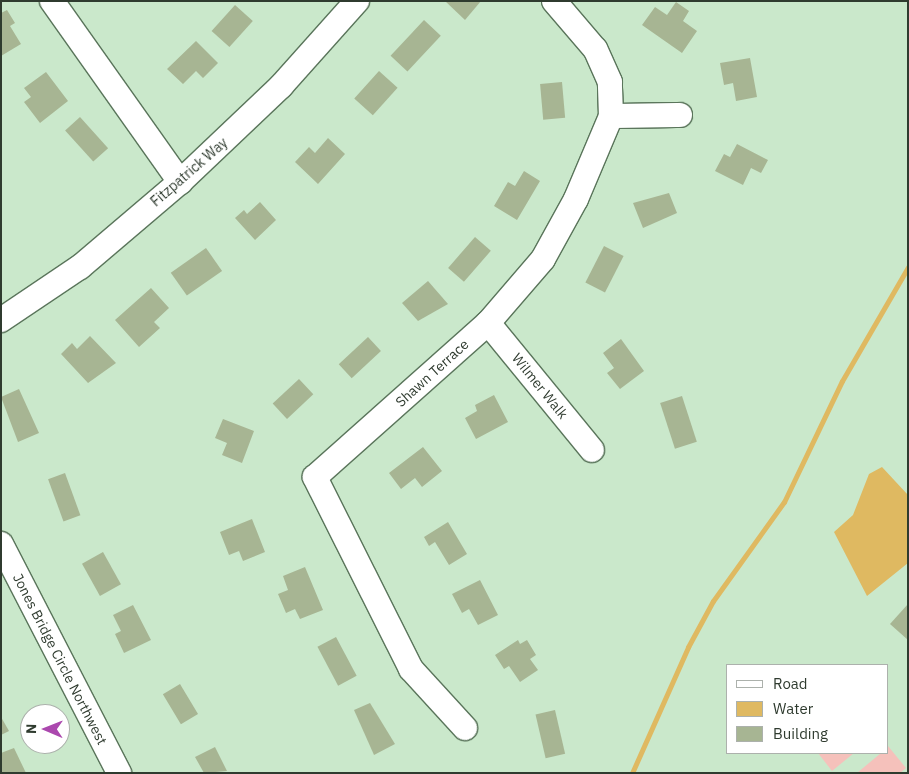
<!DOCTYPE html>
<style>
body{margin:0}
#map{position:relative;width:909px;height:774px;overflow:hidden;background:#cae8cb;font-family:"IBM Plex Sans",sans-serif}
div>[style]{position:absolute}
.green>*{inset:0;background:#f5c1bb}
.water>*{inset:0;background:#dfb961}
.stream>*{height:5px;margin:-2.5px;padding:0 2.5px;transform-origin:2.5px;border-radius:2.5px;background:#dfb961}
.building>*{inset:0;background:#a7b593;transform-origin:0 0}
.roads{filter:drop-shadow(1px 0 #5a755b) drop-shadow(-1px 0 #5a755b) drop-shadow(0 1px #5a755b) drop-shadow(0 -1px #5a755b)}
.minor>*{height:24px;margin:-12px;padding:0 12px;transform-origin:12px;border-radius:12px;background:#fff}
span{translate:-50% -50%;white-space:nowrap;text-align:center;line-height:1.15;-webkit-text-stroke:4px #fff;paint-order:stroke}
.street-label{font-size:14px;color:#2f3b2f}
.frame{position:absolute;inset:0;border:2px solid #2f3b2f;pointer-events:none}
.legend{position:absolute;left:726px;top:664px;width:162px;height:90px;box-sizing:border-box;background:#fff;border:1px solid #acb1ac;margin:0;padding:6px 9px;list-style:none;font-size:15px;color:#2f3b2f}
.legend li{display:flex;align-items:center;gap:10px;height:25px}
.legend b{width:25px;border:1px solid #acb1ac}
.north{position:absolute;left:20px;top:704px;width:50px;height:50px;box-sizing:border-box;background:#fff;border:1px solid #acb1ac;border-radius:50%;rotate:271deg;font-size:14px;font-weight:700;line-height:20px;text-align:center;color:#2f3b2f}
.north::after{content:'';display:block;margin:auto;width:18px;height:22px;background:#ab48ae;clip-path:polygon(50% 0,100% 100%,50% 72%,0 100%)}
</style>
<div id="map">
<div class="green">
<div style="clip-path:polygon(888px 746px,906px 768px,900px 773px,857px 773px,881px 753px,888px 753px)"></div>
<div style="clip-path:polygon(818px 753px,854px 753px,832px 771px)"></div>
</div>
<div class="water">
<div style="clip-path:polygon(882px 467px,908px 495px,908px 563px,867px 596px,834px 532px,853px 515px,869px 474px)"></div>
</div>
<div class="stream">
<div style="left:632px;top:773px;width:138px;rotate:-66deg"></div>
<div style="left:688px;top:647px;width:52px;rotate:-61.5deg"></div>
<div style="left:713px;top:601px;width:122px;rotate:-54.4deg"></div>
<div style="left:784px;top:502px;width:134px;rotate:-64.4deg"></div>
<div style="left:842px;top:381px;width:132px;rotate:-59.9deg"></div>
</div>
<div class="building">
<div style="clip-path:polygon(445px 1px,481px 1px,465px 20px)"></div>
<div style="clip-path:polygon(676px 2px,689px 11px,683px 21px,697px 31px,682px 53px,642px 25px,655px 7px,667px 15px)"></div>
<div style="left:235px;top:5px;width:24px;height:35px;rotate:42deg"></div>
<div style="clip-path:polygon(7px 10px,15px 23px,10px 26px,21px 44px,1px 56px,1px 13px)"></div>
<div style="left:424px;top:20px;width:23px;height:49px;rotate:43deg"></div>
<div style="clip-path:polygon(196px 41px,218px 63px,203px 78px,196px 71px,183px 84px,167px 69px)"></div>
<div style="clip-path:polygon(750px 58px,757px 97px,736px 101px,733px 83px,724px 85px,720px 63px)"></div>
<div style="left:379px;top:71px;width:25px;height:37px;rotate:42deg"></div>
<div style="clip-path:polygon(46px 72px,68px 101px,40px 123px,24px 102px,31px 97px,24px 88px)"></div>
<div style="left:562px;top:82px;width:36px;height:22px;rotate:85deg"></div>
<div style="left:80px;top:117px;width:42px;height:20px;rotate:48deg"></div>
<div style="clip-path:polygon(328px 138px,345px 154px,318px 184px,295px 162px,309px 147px,315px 153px)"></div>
<div style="clip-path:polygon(737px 144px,768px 160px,761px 173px,751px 168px,743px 185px,715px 171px,724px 154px,730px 157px)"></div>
<div style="clip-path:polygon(524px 171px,540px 181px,517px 220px,494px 206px,508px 182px,515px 186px)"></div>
<div style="clip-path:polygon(669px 193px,677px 213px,643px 228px,633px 203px)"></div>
<div style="clip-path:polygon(260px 202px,276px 220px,255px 240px,235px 218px,244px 210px,247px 214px)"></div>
<div style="left:475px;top:237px;width:21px;height:41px;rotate:41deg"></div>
<div style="left:604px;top:246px;width:22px;height:41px;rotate:27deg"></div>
<div style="left:206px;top:248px;width:28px;height:43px;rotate:55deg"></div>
<div style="clip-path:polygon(428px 281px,448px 304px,418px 321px,402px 303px)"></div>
<div style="clip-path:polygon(151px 288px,169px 308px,154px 322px,160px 328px,139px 347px,115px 320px)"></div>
<div style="clip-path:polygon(90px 336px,116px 363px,88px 383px,61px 354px,72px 343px,77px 349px)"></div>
<div style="left:368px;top:337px;width:19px;height:40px;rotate:47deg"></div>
<div style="clip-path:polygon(621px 339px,644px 371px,620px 389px,607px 373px,614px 368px,603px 353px)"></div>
<div style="left:299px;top:379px;width:21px;height:36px;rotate:47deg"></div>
<div style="clip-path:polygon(19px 389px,39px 433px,18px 442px,1px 397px)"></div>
<div style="clip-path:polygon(494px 395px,508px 422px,476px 439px,465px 418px,477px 411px,475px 405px)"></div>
<div style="left:682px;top:396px;width:48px;height:23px;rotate:72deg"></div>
<div style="clip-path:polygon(223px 419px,254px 431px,242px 463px,222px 455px,227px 443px,215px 438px)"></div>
<div style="clip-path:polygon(423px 447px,442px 471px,422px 487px,415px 478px,401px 489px,389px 473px)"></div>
<div style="left:65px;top:473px;width:45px;height:18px;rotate:70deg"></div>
<div style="clip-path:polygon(252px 519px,265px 552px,243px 561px,239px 551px,229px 555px,220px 532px)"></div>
<div style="clip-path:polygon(448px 522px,467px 554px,449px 565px,435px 542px,429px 546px,424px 537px)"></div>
<div style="left:103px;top:552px;width:37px;height:24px;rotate:61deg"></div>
<div style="clip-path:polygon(305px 567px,323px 610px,300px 619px,295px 609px,286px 613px,278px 594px,288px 590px,283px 576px)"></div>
<div style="clip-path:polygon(480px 580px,498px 615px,478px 625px,469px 609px,462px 613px,452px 594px)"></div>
<div style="clip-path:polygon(908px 604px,908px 640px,890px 624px)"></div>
<div style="clip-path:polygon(133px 605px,151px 640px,124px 653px,115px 634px,121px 631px,113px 615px)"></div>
<div style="left:336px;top:637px;width:44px;height:21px;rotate:62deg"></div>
<div style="clip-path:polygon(518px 640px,520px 644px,527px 640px,536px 655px,530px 659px,538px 670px,520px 682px,509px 666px,504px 669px,495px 655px)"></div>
<div style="left:180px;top:684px;width:35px;height:20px;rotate:59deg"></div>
<div style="clip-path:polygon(370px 703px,395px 744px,374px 755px,354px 710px)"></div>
<div style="left:555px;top:710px;width:45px;height:20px;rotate:77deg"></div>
<div style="clip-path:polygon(1px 717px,9px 731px,1px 735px)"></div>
<div style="clip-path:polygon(215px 747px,227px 771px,204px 773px,195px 757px)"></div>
<div style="clip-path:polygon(14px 748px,26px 773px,1px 773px,1px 753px)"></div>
</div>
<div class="roads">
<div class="minor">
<div style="left:52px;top:1px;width:222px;rotate:54.7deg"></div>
<div style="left:611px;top:116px;width:69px;rotate:-0.8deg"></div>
<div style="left:1px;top:320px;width:95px;rotate:-33.9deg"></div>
<div style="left:80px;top:267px;width:131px;rotate:-40.4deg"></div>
<div style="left:180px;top:182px;width:139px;rotate:-43.5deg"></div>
<div style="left:281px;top:86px;width:114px;rotate:-48.2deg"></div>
<div style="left:488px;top:323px;width:164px;rotate:50.7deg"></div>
<div style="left:1px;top:544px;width:258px;rotate:62.7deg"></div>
<div style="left:465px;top:728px;width:80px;rotate:-132.5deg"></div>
<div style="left:411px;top:669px;width:215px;rotate:-116.6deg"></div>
<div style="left:315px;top:477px;width:232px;rotate:-41.7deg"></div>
<div style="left:488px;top:323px;width:84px;rotate:-49.3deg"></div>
<div style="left:543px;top:259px;width:68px;rotate:-61.2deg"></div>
<div style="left:576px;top:199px;width:90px;rotate:-67.1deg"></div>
<div style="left:611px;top:116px;width:34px;rotate:-92deg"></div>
<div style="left:610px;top:82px;width:36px;rotate:-114deg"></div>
<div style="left:595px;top:49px;width:63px;rotate:-130.5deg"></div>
</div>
</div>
<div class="street-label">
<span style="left:189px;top:172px;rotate:-41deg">Fitzpatrick Way</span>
<span style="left:432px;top:373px;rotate:-42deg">Shawn Terrace</span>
<span style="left:540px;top:386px;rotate:51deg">Wilmer Walk</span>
<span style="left:60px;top:659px;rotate:63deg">Jones Bridge Circle Northwest</span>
</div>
<div class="frame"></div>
<ul class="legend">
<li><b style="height:6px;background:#fff"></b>Road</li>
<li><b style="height:14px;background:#dfb961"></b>Water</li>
<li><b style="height:14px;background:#a7b593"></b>Building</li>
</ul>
<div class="north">N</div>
</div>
